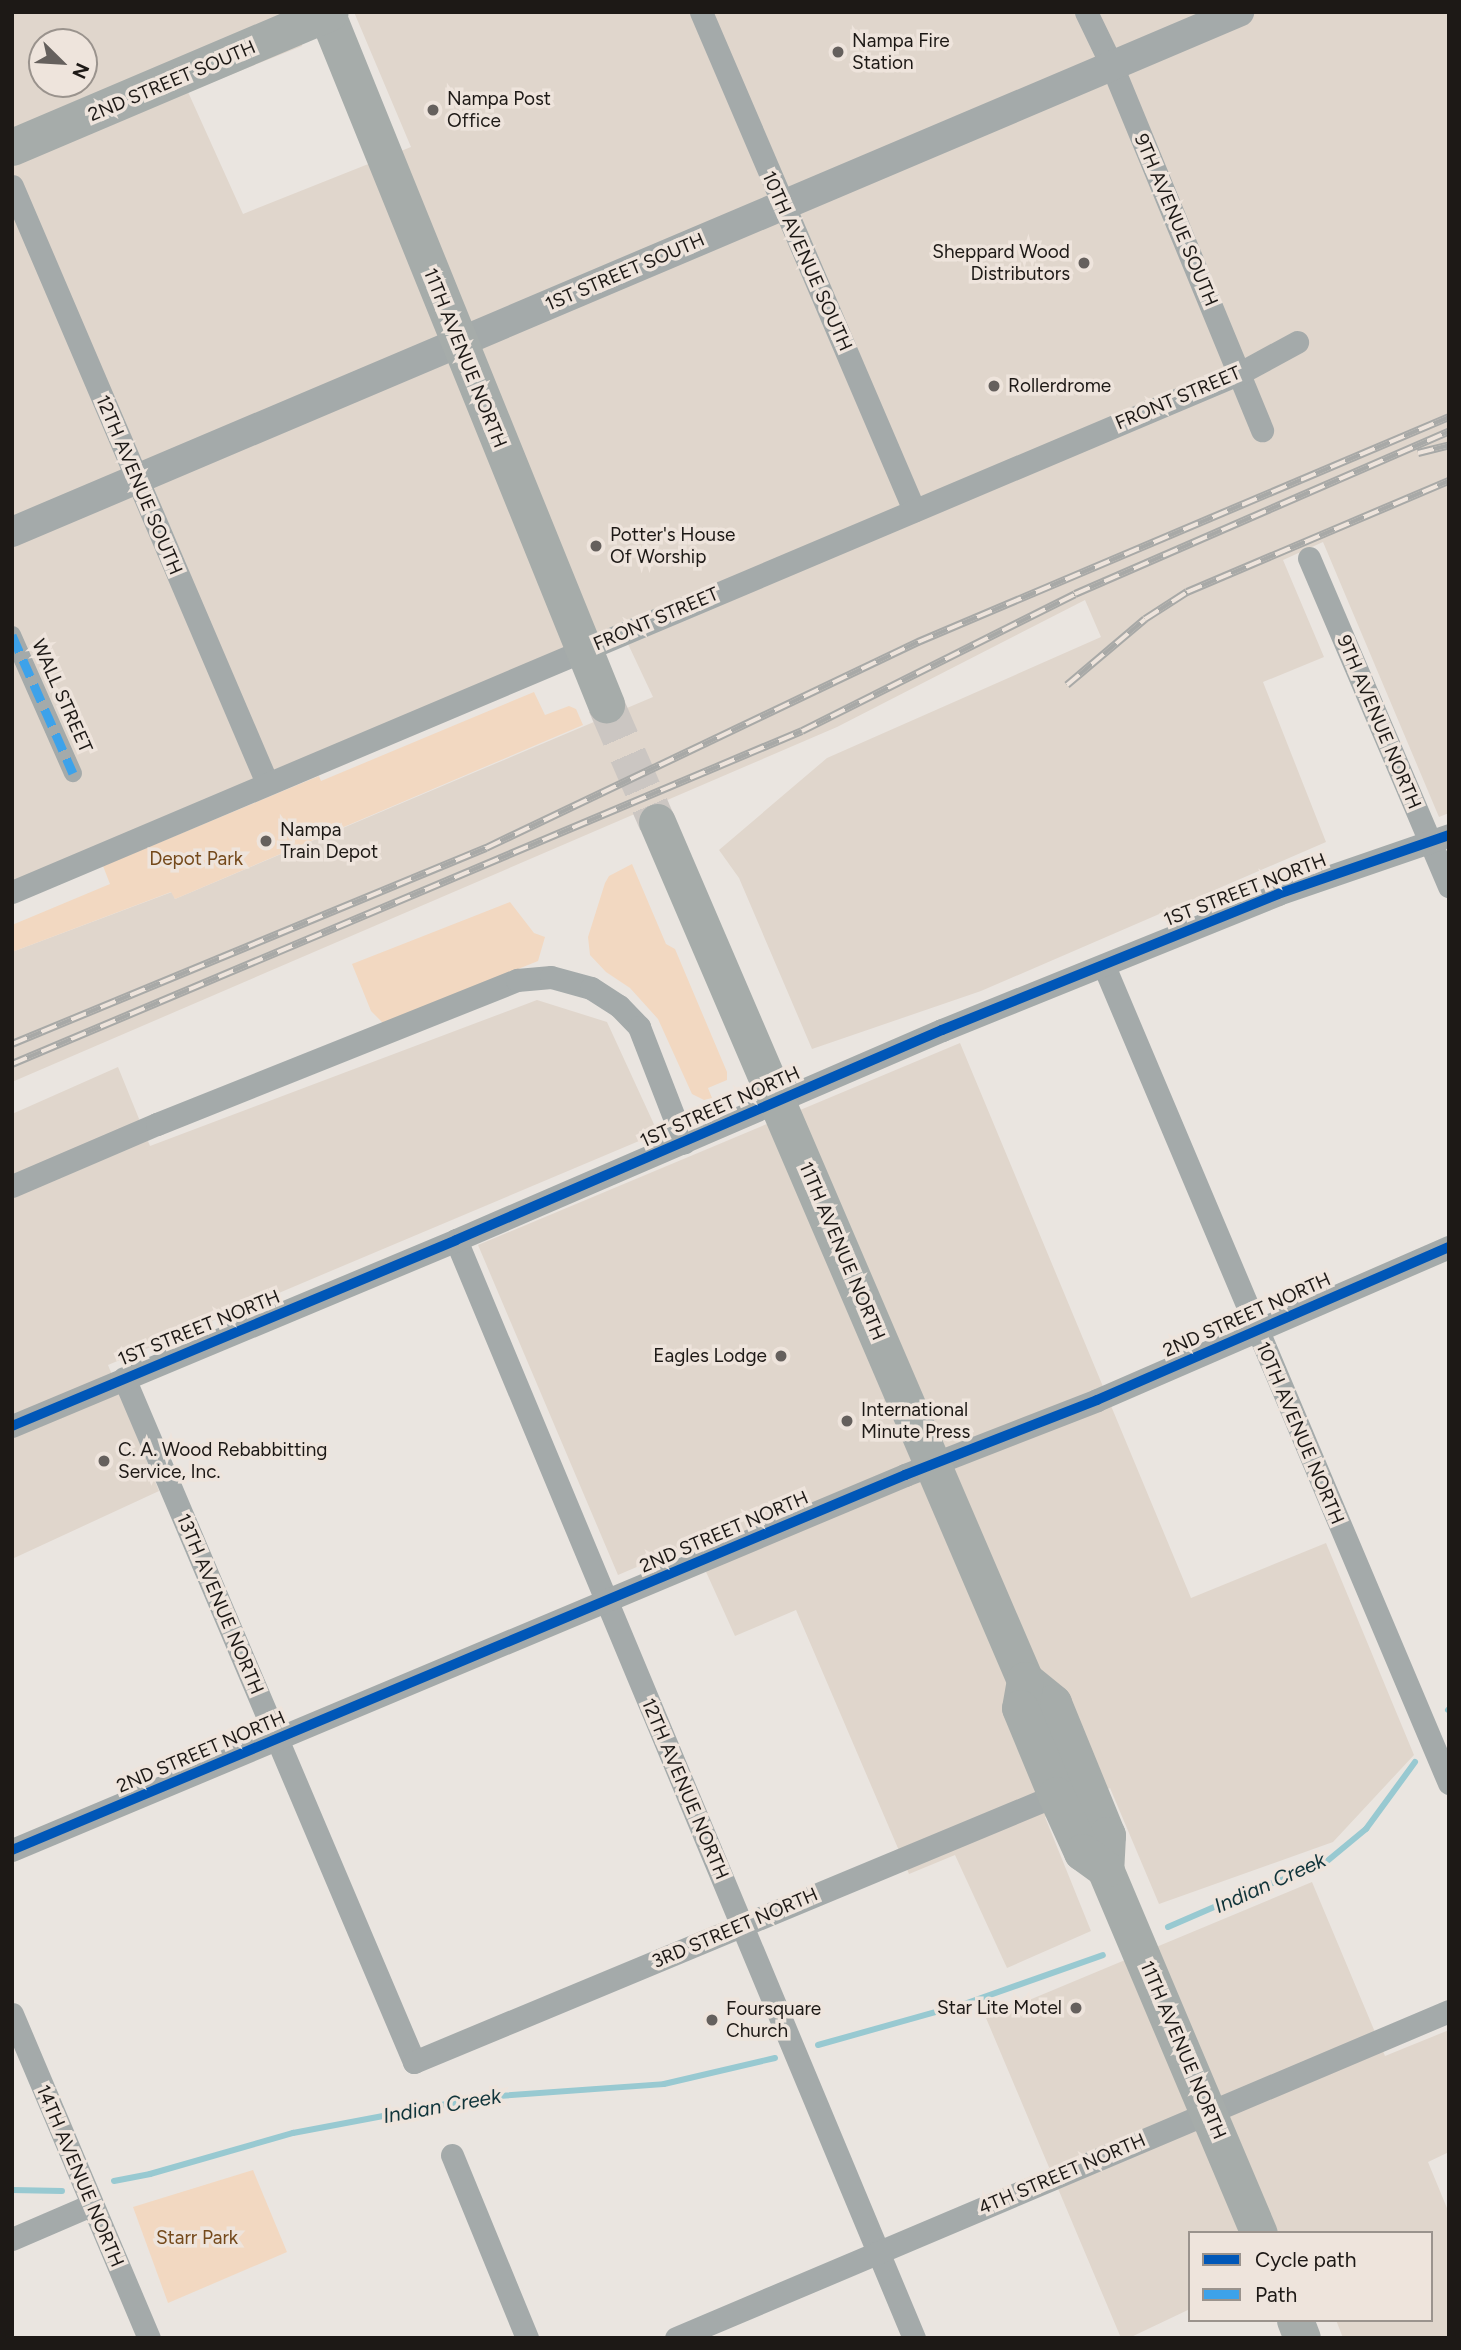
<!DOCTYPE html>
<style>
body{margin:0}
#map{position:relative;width:1461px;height:2350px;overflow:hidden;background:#eae5e0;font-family:Figtree,sans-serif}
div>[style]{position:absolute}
.built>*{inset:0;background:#e0d6cc}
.green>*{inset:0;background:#f2d8c1}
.stream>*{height:6px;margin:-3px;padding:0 3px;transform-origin:3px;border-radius:3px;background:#98c9d1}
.primary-tunnel>*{height:37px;margin-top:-18.5px;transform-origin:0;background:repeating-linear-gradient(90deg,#cbc6c2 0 37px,transparent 0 55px)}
.pedestrian>*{height:18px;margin:-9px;padding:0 9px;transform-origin:9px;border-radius:9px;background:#a4aaaa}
.minor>*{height:23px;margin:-11.5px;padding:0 11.5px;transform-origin:11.5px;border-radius:11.5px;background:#a4aaaa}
.tertiary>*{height:30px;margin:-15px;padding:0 15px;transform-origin:15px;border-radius:15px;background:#a4aaaa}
.primary>*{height:37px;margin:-18.5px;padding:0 18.5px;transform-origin:18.5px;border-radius:18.5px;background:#a6acaa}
.rail>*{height:8px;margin-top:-4px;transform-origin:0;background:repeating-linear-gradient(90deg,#eee4dc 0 16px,#a8a9a7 0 32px);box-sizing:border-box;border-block:2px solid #a8a9a7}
.quiet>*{height:9px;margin-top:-4.5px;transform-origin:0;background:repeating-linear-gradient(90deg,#3da2ea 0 18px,transparent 0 27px)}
.cycleway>*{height:10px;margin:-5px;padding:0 5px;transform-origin:5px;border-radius:5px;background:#0057b8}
.dots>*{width:19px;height:19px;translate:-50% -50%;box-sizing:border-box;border:4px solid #eee4dc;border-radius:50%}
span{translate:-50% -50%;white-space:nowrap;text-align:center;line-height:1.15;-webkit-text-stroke:7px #eee4dc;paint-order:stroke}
.poi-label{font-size:19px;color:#1d1916}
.left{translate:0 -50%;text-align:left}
.right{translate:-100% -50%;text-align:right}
.street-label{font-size:19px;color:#1d1916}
.park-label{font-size:19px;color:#74491b}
.water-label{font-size:21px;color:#10343a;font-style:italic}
.frame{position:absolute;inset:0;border:14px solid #1d1916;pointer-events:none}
.legend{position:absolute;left:1188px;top:2231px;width:245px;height:91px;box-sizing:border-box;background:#eee4dc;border:2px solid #9a938d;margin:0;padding:9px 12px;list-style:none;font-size:21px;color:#1d1916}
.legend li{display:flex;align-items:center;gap:14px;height:35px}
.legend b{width:35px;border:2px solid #9a938d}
.north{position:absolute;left:28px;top:28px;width:70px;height:70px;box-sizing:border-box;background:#eee4dc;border:2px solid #9a938d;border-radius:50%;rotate:114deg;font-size:19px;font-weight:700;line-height:28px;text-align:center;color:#1d1916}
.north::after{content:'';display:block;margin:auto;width:24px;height:32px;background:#65605d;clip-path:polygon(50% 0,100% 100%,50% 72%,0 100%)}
</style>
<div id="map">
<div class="built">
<div style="clip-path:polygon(evenodd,12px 12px,304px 12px,302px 46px,188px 92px,243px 214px,411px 147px,354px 12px,1449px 12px,1449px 813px,1439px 817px,1323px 542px,1283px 560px,1324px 657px,1263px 682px,1326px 842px,981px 991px,812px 1049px,739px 878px,719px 850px,827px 758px,1101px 637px,1085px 600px,837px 727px,12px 1082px,12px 952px,172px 892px,175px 899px,653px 697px,628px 644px,12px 882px,12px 12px,42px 42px,84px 42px,84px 84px,42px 84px,42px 42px)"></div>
<div style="clip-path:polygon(537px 1000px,607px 1022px,658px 1133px,108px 1365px,159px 1491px,12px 1559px,12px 1114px,118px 1067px,150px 1146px)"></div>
<div style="clip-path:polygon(960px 1043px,1191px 1598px,1326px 1543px,1414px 1755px,1333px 1842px,1159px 1904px,1110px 1788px,1045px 1817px,1091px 1931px,1007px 1968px,955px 1855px,909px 1874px,796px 1610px,735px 1636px,693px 1543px,618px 1575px,478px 1245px)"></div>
<div style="clip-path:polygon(1312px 1882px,1385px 2056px,1449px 2030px,1449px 2152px,1428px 2162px,1449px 2213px,1449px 2338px,1343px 2338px,1336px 2320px,1431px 2320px,1431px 2233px,1190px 2233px,1190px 2309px,1129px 2338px,1121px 2338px,986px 2018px)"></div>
</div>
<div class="green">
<div style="clip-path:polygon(534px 692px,545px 715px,569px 706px,576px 709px,583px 725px,175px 899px,171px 892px,12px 952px,12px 925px,110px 884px,103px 866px,319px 776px,321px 781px)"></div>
<div style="clip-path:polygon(632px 864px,666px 944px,675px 949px,727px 1072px,727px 1080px,708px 1088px,712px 1098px,704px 1100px,692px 1094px,658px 1019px,630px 988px,606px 972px,590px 955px,588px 937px,605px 883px,609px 876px)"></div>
<div style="clip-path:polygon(510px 902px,534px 933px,545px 937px,538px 961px,383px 1023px,371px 1011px,352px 964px)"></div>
<div style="clip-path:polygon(253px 2170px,287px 2252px,168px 2303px,133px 2207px)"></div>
</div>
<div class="stream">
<div style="left:1448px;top:1710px;width:1px;rotate:-45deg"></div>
<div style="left:1168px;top:1927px;width:98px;rotate:-23.4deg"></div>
<div style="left:1258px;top:1888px;width:65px;rotate:-18.7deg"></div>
<div style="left:1320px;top:1867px;width:60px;rotate:-39.6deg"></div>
<div style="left:1366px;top:1829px;width:83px;rotate:-53.8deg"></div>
<div style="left:818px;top:2045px;width:155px;rotate:-15.7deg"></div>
<div style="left:967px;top:2003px;width:144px;rotate:-19.4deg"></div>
<div style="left:114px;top:2181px;width:37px;rotate:-11deg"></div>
<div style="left:150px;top:2174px;width:149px;rotate:-16deg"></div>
<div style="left:293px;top:2133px;width:194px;rotate:-10.7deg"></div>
<div style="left:484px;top:2097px;width:180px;rotate:-4.1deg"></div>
<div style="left:664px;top:2084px;width:114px;rotate:-13.2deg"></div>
<div style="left:12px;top:2190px;width:50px;rotate:1.1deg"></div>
</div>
<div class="primary-tunnel">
<div style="left:606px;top:704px;width:129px;rotate:66.6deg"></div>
</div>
<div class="pedestrian">
<div style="left:12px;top:635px;width:151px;rotate:66.2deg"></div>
</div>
<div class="minor">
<div style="left:701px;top:12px;width:542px;rotate:66.84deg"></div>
<div style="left:1086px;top:12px;width:60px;rotate:64.3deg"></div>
<div style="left:1112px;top:66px;width:394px;rotate:67.6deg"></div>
<div style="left:12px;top:186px;width:649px;rotate:66.87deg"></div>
<div style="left:1309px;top:558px;width:357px;rotate:66.9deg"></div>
<div style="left:12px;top:892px;width:1333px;rotate:-22.91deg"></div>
<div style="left:1240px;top:373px;width:65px;rotate:-28.5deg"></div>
<div style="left:1104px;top:966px;width:887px;rotate:67.11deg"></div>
<div style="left:12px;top:1186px;width:158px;rotate:-23.2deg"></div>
<div style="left:157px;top:1124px;width:388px;rotate:-21.8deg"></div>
<div style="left:517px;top:980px;width:34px;rotate:-5deg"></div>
<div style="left:551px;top:977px;width:41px;rotate:15.4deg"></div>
<div style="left:591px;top:988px;width:33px;rotate:33deg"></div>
<div style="left:619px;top:1006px;width:29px;rotate:46deg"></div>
<div style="left:639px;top:1027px;width:124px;rotate:68.8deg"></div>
<div style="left:456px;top:1240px;width:1190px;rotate:67.36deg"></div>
<div style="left:124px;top:1378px;width:743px;rotate:67.02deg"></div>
<div style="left:414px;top:2062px;width:695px;rotate:-22.58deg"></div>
<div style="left:12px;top:1426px;width:481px;rotate:-22.7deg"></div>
<div style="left:456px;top:1240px;width:529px;rotate:-23.37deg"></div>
<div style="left:942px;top:1030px;width:362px;rotate:-22deg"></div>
<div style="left:1278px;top:894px;width:181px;rotate:-19deg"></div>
<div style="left:12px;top:1850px;width:969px;rotate:-22.78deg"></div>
<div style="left:905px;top:1475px;width:206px;rotate:-21.3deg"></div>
<div style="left:1097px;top:1400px;width:384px;rotate:-23.5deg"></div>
<div style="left:12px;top:2014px;width:352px;rotate:67.1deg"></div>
<div style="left:452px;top:2155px;width:198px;rotate:67.7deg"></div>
<div style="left:12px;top:2239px;width:86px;rotate:-23.3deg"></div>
<div style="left:676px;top:2338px;width:839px;rotate:-22.93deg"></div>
</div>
<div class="tertiary">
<div style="left:12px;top:532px;width:1333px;rotate:-22.97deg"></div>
</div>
<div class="primary">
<div style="left:326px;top:12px;width:747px;rotate:67.97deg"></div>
<div style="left:12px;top:147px;width:345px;rotate:-23deg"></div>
<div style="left:657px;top:822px;width:934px;rotate:66.79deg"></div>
<div style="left:1025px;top:1680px;width:36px;rotate:39deg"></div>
<div style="left:1053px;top:1703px;width:143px;rotate:67.8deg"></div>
<div style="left:1107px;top:1835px;width:34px;rotate:93deg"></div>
<div style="left:1105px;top:1869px;width:395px;rotate:67.1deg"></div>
<div style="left:1025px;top:1680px;width:28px;rotate:100deg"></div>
<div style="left:1020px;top:1708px;width:94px;rotate:67.5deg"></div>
<div style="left:1056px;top:1795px;width:63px;rotate:65.5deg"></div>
<div style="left:1082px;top:1852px;width:29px;rotate:36deg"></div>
<div style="left:1295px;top:2320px;width:19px;rotate:69deg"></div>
</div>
<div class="rail">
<div style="left:1418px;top:453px;width:32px;rotate:-14deg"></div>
<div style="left:1067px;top:685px;width:102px;rotate:-40.2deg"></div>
<div style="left:1145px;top:619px;width:50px;rotate:-32.7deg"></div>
<div style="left:1187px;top:592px;width:285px;rotate:-23deg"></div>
<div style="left:12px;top:1044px;width:513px;rotate:-22.47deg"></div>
<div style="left:486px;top:848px;width:479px;rotate:-25.5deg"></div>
<div style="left:918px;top:642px;width:577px;rotate:-22.96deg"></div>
<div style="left:12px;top:1064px;width:857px;rotate:-22.86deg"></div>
<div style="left:802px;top:731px;width:305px;rotate:-26.6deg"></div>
<div style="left:1075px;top:594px;width:408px;rotate:-23.5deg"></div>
</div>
<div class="quiet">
<div style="left:12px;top:635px;width:151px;rotate:66.2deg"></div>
</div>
<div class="cycleway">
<div style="left:12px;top:1426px;width:481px;rotate:-22.7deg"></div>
<div style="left:456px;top:1240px;width:529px;rotate:-23.37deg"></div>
<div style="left:942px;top:1030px;width:362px;rotate:-22deg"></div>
<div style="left:1278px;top:894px;width:181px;rotate:-19deg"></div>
<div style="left:12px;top:1850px;width:969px;rotate:-22.78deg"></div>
<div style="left:905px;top:1475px;width:206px;rotate:-21.3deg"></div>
<div style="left:1097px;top:1400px;width:384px;rotate:-23.5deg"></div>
</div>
<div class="dots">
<div style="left:838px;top:52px;background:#65605d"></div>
<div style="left:433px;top:110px;background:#65605d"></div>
<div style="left:1084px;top:263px;background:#65605d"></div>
<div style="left:994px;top:386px;background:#65605d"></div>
<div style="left:596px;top:546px;background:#65605d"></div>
<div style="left:266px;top:841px;background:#65605d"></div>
<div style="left:781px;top:1356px;background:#65605d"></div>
<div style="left:847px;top:1421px;background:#65605d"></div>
<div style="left:104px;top:1461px;background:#65605d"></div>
<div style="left:1076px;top:2008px;background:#65605d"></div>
<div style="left:712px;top:2020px;background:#65605d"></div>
</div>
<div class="poi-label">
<span class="left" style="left:852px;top:52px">Nampa Fire<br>Station</span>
<span class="left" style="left:447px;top:110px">Nampa Post<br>Office</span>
<span class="right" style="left:1070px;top:263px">Sheppard Wood<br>Distributors</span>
<span class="left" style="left:1008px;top:386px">Rollerdrome</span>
<span class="left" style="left:610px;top:546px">Potter's House<br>Of Worship</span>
<span class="left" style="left:280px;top:841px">Nampa<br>Train Depot</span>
<span class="right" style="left:767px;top:1356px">Eagles Lodge</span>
<span class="left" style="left:861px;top:1421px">International<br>Minute Press</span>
<span class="left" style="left:118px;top:1461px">C. A. Wood Rebabbitting<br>Service, Inc.</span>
<span class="right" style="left:1062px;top:2008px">Star Lite Motel</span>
<span class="left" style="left:726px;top:2020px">Foursquare<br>Church</span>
</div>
<div class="street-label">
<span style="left:172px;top:81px;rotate:-23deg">2ND STREET SOUTH</span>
<span style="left:1176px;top:220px;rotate:67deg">9TH AVENUE SOUTH</span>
<span style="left:807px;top:261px;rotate:66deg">10TH AVENUE SOUTH</span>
<span style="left:625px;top:272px;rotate:-23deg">1ST STREET SOUTH</span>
<span style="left:465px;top:358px;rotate:68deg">11TH AVENUE NORTH</span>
<span style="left:1178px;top:398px;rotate:-23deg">FRONT STREET</span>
<span style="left:139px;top:485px;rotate:67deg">12TH AVENUE SOUTH</span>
<span style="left:656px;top:619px;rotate:-23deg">FRONT STREET</span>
<span style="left:62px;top:696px;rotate:66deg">WALL STREET</span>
<span style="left:1379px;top:722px;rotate:67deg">9TH AVENUE NORTH</span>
<span style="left:1245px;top:890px;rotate:-21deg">1ST STREET NORTH</span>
<span style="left:720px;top:1107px;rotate:-24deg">1ST STREET NORTH</span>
<span style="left:842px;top:1251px;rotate:67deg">11TH AVENUE NORTH</span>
<span style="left:1247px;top:1315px;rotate:-24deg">2ND STREET NORTH</span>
<span style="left:199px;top:1328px;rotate:-22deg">1ST STREET NORTH</span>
<span style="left:1300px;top:1433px;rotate:67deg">10TH AVENUE NORTH</span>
<span style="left:724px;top:1532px;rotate:-23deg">2ND STREET NORTH</span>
<span style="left:220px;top:1604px;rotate:67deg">13TH AVENUE NORTH</span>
<span style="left:201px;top:1752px;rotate:-23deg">2ND STREET NORTH</span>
<span style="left:685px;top:1789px;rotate:67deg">12TH AVENUE NORTH</span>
<span style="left:735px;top:1928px;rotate:-23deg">3RD STREET NORTH</span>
<span style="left:1183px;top:2050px;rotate:67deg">11TH AVENUE NORTH</span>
<span style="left:1062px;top:2174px;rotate:-23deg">4TH STREET NORTH</span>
<span style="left:80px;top:2176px;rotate:67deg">14TH AVENUE NORTH</span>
</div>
<div class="park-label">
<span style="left:196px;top:859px">Depot Park</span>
<span style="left:197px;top:2238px">Starr Park</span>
</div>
<div class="water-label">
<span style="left:1270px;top:1883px;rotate:-24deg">Indian Creek</span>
<span style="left:442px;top:2106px;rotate:-10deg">Indian Creek</span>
</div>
<div class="frame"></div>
<ul class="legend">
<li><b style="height:9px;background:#0057b8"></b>Cycle path</li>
<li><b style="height:9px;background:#3da2ea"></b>Path</li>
</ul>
<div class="north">N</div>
</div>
